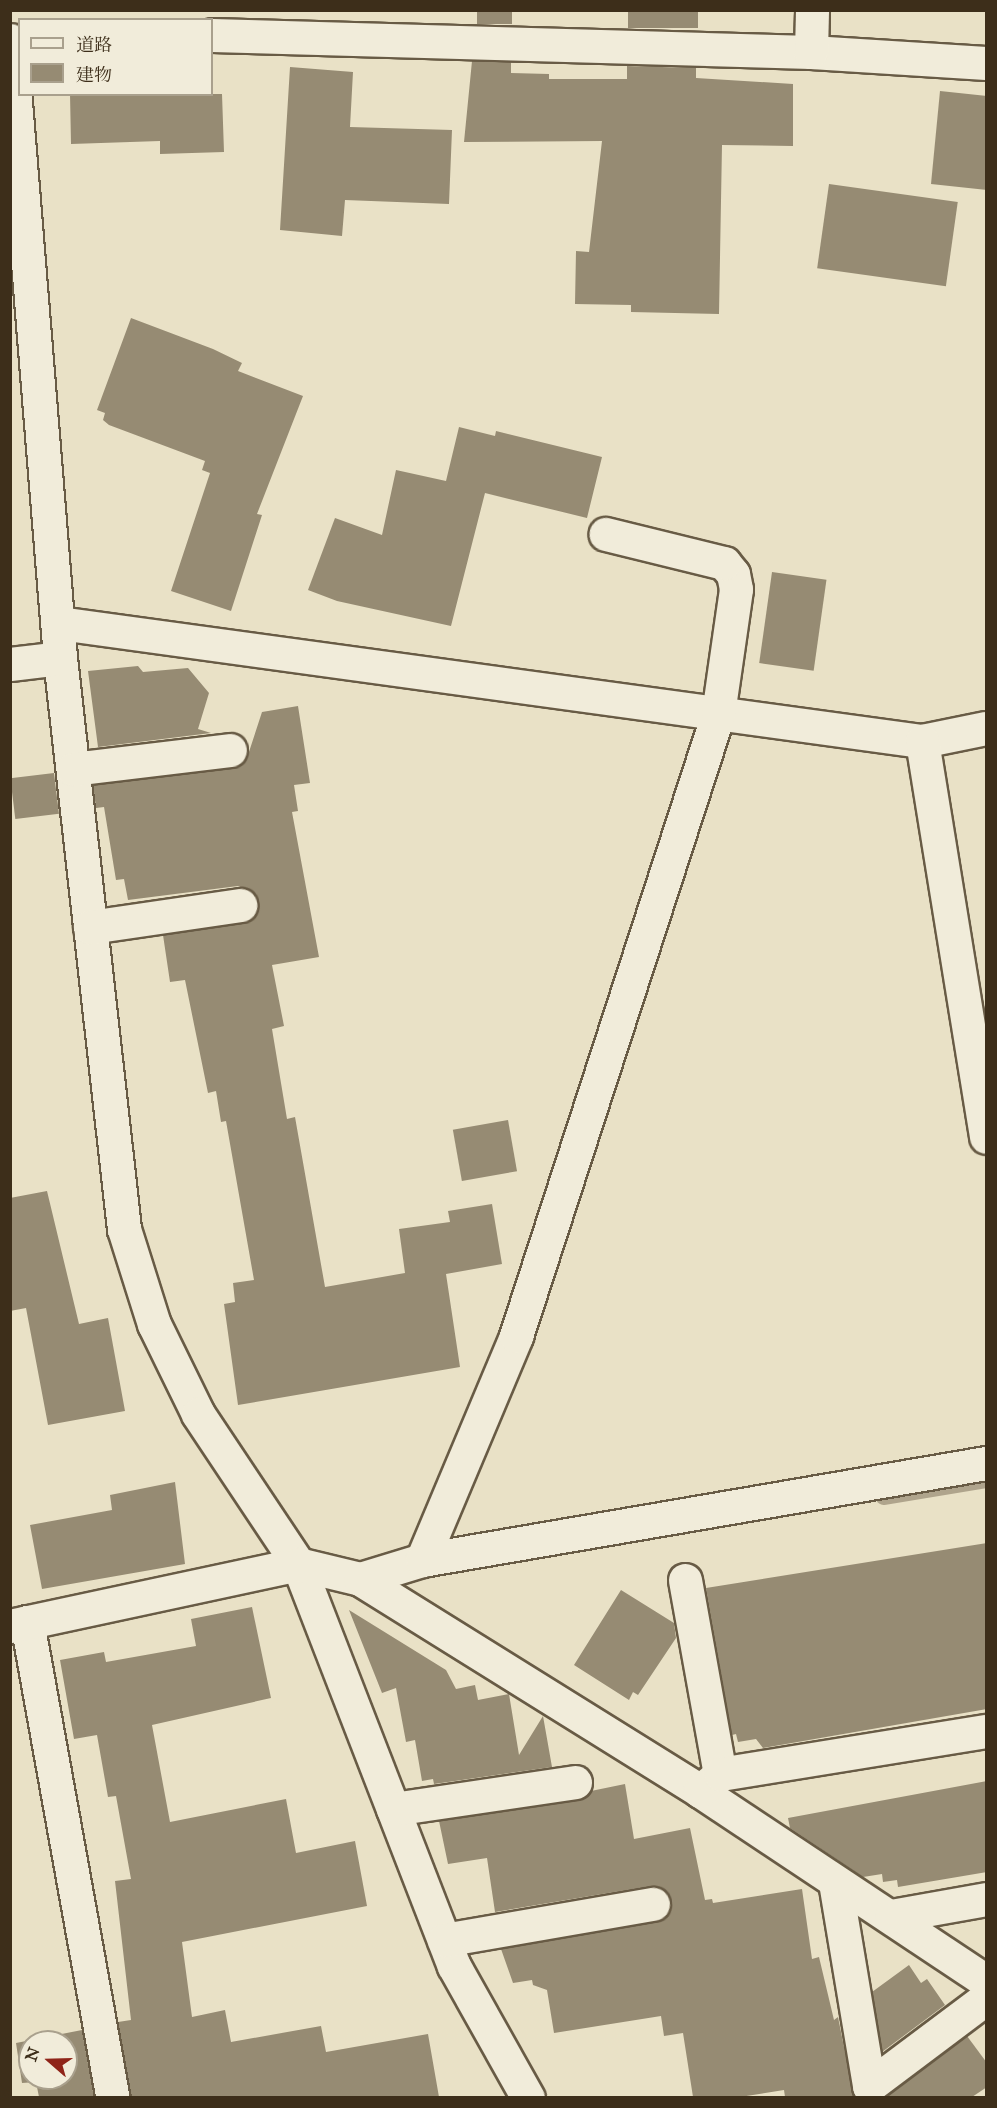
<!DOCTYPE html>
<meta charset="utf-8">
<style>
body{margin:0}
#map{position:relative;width:997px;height:2108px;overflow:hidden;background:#e9e1c6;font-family:"IM FELL Great Primer","Noto Serif JP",serif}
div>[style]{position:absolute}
.stream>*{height:15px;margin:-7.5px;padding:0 7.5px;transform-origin:7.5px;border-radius:7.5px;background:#afa48c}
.building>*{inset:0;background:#968b73;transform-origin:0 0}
.roads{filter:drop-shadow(2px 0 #685b45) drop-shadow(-2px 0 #685b45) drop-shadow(0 2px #685b45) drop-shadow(0 -2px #685b45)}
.minor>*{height:33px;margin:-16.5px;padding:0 16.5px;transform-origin:16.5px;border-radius:16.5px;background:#f1ecda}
span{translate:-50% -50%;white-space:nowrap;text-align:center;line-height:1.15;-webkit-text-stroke:4.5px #f1ecda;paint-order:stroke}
.frame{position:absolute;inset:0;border:12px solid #3d2e1a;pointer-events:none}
.legend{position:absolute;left:18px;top:18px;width:195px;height:78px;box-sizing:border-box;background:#f1ecda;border:2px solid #a9a08d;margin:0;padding:8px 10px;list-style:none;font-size:18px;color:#3d2e1a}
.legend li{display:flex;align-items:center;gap:12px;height:30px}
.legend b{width:30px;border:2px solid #a9a08d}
.north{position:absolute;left:18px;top:2030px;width:60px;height:60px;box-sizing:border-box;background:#f1ecda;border:2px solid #a9a08d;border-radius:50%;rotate:290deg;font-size:16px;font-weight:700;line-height:24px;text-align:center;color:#3d2e1a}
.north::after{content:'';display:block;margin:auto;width:21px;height:27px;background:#8f2418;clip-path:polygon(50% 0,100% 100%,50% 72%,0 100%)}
</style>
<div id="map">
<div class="stream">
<div style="left:883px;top:1497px;width:104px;rotate:-9.4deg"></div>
</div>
<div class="building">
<div style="left:477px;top:10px;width:35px;height:14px"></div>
<div style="left:628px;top:10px;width:70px;height:18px"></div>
<div style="clip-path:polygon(472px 61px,511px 62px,511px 73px,549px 74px,549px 79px,627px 79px,627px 66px,696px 68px,696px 78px,793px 84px,793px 146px,722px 145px,719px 314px,631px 312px,631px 305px,575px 304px,576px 251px,589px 252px,602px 141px,464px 142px)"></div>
<div style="clip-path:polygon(290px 67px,353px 72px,350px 127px,452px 130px,449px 204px,345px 200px,342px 236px,280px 230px)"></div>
<div style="clip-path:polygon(940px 91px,987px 96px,987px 190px,931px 184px)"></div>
<div style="clip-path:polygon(70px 94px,222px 94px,224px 152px,160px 154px,160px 141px,71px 144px)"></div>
<div style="left:829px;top:184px;width:130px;height:85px;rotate:8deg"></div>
<div style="clip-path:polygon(131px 318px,213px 349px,242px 363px,238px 371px,303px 396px,257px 514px,262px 515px,231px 611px,171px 591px,210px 473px,202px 470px,205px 461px,109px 425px,103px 420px,105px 413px,97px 410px)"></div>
<div style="clip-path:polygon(459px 427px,495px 436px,496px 431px,602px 457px,587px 518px,485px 493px,451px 626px,337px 601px,308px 590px,335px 518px,382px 535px,396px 470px,446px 481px)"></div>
<div style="left:772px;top:572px;width:55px;height:92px;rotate:8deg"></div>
<div style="clip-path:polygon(138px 666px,143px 672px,188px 668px,209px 693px,198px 729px,211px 733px,98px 747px,88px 671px)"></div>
<div style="clip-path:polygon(298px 706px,310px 783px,294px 785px,298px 811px,292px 812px,319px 957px,272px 965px,284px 1026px,272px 1029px,287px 1119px,295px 1117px,325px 1287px,405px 1273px,399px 1229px,450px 1222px,448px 1211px,492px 1204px,502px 1264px,446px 1274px,460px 1367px,238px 1405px,224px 1304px,235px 1302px,233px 1283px,254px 1280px,226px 1121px,221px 1122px,216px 1091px,208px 1093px,185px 980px,170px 982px,163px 935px,243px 923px,257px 912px,258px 902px,254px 893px,238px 886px,128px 900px,124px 879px,116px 880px,104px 807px,96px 808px,93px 785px,233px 768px,247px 758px,262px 712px)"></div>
<div style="left:54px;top:773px;width:41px;height:44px;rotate:83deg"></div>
<div style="left:508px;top:1120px;width:52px;height:56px;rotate:80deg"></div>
<div style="clip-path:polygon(47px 1191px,79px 1324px,108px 1318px,125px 1411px,48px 1425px,26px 1308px,10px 1311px,10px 1198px)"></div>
<div style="clip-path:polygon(175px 1482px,185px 1564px,42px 1589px,30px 1525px,112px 1510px,110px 1495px)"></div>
<div style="clip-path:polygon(987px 1543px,987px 1709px,763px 1748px,756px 1739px,738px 1742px,736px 1734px,732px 1735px,706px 1588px)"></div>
<div style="clip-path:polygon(621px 1590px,674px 1623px,676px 1638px,638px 1695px,633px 1692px,629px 1700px,574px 1665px)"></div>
<div style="clip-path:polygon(252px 1607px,271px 1698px,152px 1725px,170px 1822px,286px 1799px,296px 1853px,355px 1841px,367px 1906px,182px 1942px,192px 2017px,225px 2010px,231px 2042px,321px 2026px,326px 2052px,428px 2034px,439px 2097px,131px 2097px,118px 2022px,131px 2020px,115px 1881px,131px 1879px,116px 1796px,108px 1797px,97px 1735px,74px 1739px,60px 1660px,104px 1652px,106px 1662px,196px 1646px,191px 1619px)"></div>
<div style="clip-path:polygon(349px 1610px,446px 1670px,456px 1689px,475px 1685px,478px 1700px,509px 1694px,519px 1755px,543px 1716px,552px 1767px,434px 1784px,433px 1779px,422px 1781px,415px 1740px,406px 1742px,396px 1688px,382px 1693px)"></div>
<div style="clip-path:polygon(987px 1781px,987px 1872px,898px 1887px,897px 1880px,883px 1882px,882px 1874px,863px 1877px,790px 1828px,788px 1818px)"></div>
<div style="clip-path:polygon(625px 1784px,634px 1839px,690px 1828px,705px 1900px,712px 1899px,713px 1903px,802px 1889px,812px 1959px,819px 1957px,834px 2020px,838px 2017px,854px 2097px,785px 2097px,784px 2090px,740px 2097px,693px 2097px,683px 2033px,664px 2036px,661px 2016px,554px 2033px,547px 1990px,533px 1985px,532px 1980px,513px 1983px,501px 1949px,656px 1922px,670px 1911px,671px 1900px,660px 1887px,650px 1886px,495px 1912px,487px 1858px,448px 1864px,439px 1821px,578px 1801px,591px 1791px)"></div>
<div style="clip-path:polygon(909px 1965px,921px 1983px,927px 1979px,945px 2005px,882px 2052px,872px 1992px)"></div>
<div style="clip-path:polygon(evenodd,82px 2030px,94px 2097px,39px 2097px,36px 2082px,22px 2083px,16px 2043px,82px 2030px,30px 2042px,66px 2042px,66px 2078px,30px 2078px,30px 2042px)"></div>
<div style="clip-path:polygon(967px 2036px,987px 2063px,987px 2087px,972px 2097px,885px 2097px)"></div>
</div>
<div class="roads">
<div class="minor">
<div style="left:212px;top:35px;width:599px;rotate:1.63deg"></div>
<div style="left:811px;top:52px;width:175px;rotate:3.6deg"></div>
<div style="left:10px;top:40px;width:620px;rotate:85.37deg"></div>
<div style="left:60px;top:658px;width:575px;rotate:83.6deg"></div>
<div style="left:124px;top:1229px;width:100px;rotate:72.5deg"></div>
<div style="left:154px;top:1324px;width:100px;rotate:63.9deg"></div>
<div style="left:198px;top:1414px;width:180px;rotate:56.3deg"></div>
<div style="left:298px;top:1564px;width:431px;rotate:68.8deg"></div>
<div style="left:454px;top:1966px;width:151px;rotate:60.7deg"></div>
<div style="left:811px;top:52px;width:42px;rotate:-88.6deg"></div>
<div style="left:59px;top:623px;width:871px;rotate:7.79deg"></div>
<div style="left:922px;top:741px;width:65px;rotate:-11.5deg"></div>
<div style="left:10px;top:664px;width:50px;rotate:-6.8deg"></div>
<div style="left:922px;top:741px;width:401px;rotate:80.8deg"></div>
<div style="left:73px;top:769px;width:158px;rotate:-6.9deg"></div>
<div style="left:90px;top:927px;width:152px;rotate:-8.3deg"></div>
<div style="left:422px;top:1560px;width:243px;rotate:-67.2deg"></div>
<div style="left:516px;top:1336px;width:654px;rotate:-72.01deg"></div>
<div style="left:718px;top:714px;width:126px;rotate:-81.8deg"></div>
<div style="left:736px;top:589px;width:15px;rotate:-101deg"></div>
<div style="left:733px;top:574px;width:14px;rotate:-129deg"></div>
<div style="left:724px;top:563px;width:122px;rotate:-166.2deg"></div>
<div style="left:360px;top:1579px;width:401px;rotate:31.9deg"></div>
<div style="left:700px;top:1791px;width:343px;rotate:33.6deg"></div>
<div style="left:685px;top:1580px;width:197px;rotate:79.8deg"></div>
<div style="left:27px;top:1622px;width:484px;rotate:79.8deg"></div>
<div style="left:10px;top:1626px;width:295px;rotate:-12.1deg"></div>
<div style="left:298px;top:1564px;width:64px;rotate:13.6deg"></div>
<div style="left:360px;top:1579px;width:65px;rotate:-17deg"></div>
<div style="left:422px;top:1560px;width:572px;rotate:-9.76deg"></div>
<div style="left:700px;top:1791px;width:26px;rotate:-40deg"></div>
<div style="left:720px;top:1774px;width:269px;rotate:-9.2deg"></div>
<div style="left:393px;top:1809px;width:184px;rotate:-8.4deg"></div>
<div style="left:835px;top:1882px;width:207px;rotate:80.5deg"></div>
<div style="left:869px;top:2086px;width:146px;rotate:-36.9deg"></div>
<div style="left:891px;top:1916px;width:97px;rotate:-10.1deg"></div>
<div style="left:444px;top:1940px;width:212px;rotate:-9.8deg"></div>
</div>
</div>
<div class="frame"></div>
<ul class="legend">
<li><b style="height:8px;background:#f1ecda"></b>道路</li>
<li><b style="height:16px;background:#968b73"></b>建物</li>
</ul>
<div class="north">N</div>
</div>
